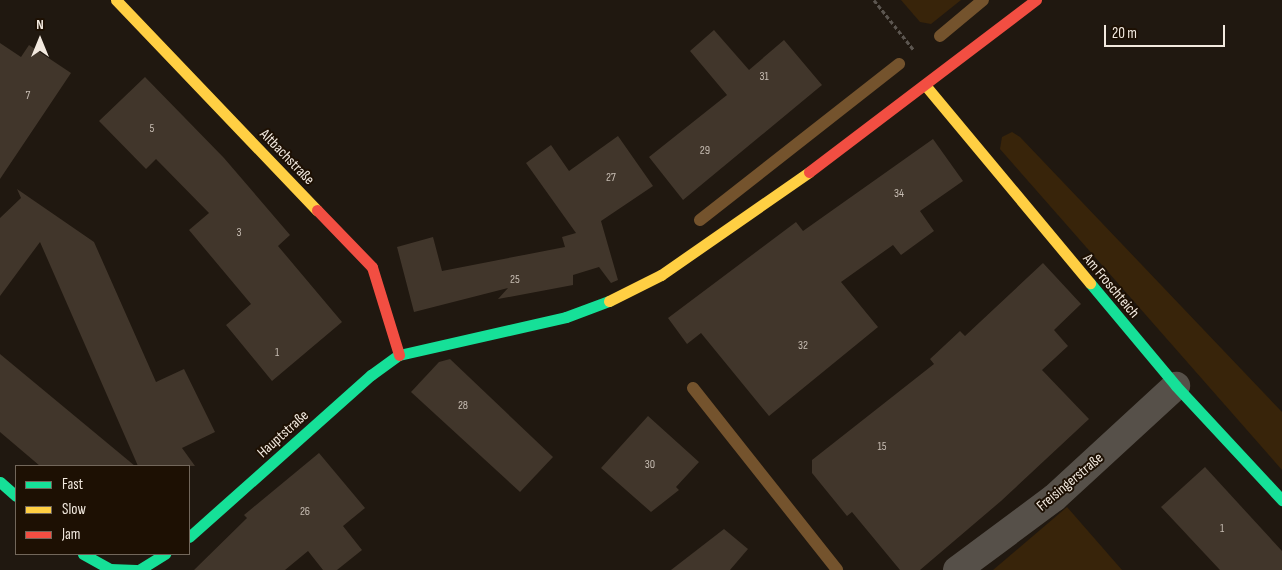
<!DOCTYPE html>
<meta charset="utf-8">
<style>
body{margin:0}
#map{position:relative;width:1282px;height:570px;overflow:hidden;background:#201810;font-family:"Sofia Sans Condensed",sans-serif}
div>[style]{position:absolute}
.green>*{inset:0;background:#38240a}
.stream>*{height:12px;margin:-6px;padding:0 6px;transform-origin:6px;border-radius:6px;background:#74532d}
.building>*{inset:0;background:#41362b}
.path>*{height:3px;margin-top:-1.5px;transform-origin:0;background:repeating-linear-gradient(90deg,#5c5650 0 4px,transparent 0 6.5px)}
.street>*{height:28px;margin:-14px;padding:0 14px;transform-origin:14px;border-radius:14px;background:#565049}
.fast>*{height:11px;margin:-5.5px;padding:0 5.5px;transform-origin:5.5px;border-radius:5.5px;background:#16e098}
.slow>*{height:11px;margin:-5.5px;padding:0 5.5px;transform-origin:5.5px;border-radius:5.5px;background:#ffcf43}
.jam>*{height:11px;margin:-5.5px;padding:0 5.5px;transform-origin:5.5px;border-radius:5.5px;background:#f24e42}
span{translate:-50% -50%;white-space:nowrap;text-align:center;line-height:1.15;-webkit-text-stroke:4px #1d1003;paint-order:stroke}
.number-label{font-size:12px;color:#c6bcb2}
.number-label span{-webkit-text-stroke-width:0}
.street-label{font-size:15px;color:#f2e9df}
.legend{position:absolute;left:15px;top:465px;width:175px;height:90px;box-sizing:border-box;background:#1d1003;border:1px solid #72675b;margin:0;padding:6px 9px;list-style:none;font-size:15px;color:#f2e9df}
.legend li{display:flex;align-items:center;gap:10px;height:25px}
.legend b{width:25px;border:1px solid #72675b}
.north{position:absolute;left:15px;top:15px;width:50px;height:50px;-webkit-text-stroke:4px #1d1003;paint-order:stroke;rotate:0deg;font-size:14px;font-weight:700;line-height:20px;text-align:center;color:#f2e9df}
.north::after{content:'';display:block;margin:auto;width:18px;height:22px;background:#f2e9df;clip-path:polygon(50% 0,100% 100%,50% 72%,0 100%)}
.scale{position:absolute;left:1104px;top:25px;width:121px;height:22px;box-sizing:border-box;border:2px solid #f2e9df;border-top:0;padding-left:6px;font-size:15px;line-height:18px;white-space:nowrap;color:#f2e9df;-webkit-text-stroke:4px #1d1003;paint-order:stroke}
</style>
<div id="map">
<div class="green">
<div style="clip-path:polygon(901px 0,961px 0,931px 24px,920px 22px)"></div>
<div style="clip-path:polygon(1012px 132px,1020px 137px,1282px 412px,1282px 470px,1000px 149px,1002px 137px)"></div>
<div style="clip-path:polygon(1067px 507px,1122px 570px,993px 570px)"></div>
</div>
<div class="stream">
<div style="left:940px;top:36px;width:56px;rotate:-39.9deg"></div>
<div style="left:700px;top:220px;width:253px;rotate:-38.1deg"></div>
<div style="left:693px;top:388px;width:232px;rotate:51.6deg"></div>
</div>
<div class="building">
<div style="clip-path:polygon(714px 30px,749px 70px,784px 40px,822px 85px,683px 200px,649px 157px,727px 95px,690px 51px)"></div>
<div style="clip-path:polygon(0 43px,21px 57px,29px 45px,71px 73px,0 179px)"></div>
<div style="clip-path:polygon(145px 77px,224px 158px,290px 235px,278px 246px,342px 322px,272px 381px,226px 325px,251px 304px,189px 230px,209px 213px,156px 159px,146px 169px,99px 121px)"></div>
<div style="clip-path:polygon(618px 136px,653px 186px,601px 221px,618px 280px,611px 283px,599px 267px,573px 275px,573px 285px,498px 299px,508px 288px,414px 312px,397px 247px,433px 237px,442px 271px,565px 247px,562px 237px,576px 233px,526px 163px,551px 145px,569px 171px)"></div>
<div style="clip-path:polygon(933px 139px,963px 181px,920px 211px,934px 231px,901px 255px,893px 245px,841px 282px,878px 327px,769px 416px,701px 333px,687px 344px,668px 318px,796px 222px,803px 231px)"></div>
<div style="clip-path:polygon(17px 189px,94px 242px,156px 382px,184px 369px,215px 432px,182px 448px,195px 466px,138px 466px,40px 242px,0 296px,0 218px,21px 198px)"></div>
<div style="clip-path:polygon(1043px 263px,1081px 304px,1054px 330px,1068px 346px,1042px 370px,1089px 419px,1001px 501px,920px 570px,900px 570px,852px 512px,847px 516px,812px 473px,812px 460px,934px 364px,930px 359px,960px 331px,965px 336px)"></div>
<div style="clip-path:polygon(0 354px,135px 466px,40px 466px,0 432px)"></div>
<div style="clip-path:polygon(450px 359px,553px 457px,520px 492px,411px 392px,439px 362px)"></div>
<div style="clip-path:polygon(648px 416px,699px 462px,676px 487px,679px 490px,651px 512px,601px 468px)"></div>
<div style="clip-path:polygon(319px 453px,365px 508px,343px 526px,362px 550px,337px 570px,323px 570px,308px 551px,285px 570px,194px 570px,247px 518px,244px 515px)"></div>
<div style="clip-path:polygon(1205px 467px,1282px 551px,1282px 570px,1220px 570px,1161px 507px)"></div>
<div style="clip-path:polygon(724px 529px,748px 549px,730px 570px,671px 570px)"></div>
</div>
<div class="path">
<div style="left:874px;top:0;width:63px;rotate:51.5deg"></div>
</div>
<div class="street">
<div style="left:957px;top:570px;width:121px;rotate:-36.6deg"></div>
<div style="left:1054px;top:498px;width:166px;rotate:-42.6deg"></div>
</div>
<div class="fast">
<div style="left:1090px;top:283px;width:134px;rotate:50.1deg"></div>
<div style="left:1176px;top:386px;width:156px;rotate:47.1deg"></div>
<div style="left:0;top:482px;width:21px;rotate:41deg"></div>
<div style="left:189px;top:537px;width:244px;rotate:-41.7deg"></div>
<div style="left:371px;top:375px;width:34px;rotate:-36deg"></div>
<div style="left:399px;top:355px;width:171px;rotate:-12.8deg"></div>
<div style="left:566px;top:317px;width:46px;rotate:-20.4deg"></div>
<div style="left:83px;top:554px;width:31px;rotate:29deg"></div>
<div style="left:110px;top:569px;width:26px;rotate:2deg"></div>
<div style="left:139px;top:570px;width:31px;rotate:-32deg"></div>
</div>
<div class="slow">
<div style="left:116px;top:0;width:291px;rotate:46.3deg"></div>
<div style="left:925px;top:85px;width:258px;rotate:50.2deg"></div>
<div style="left:609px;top:301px;width:58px;rotate:-26.6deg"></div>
<div style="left:661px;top:275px;width:180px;rotate:-34.8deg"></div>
</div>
<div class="jam">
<div style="left:809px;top:172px;width:285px;rotate:-37.2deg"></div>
<div style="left:317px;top:210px;width:79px;rotate:46deg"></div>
<div style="left:372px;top:267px;width:92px;rotate:72.9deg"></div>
</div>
<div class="number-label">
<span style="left:764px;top:77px">31</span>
<span style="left:28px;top:96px">7</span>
<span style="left:152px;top:129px">5</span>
<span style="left:705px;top:151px">29</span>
<span style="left:611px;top:178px">27</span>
<span style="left:899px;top:194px">34</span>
<span style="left:239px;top:233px">3</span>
<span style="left:515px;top:280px">25</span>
<span style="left:803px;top:346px">32</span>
<span style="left:277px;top:353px">1</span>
<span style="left:463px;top:406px">28</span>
<span style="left:882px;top:447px">15</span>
<span style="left:650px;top:465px">30</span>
<span style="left:305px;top:512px">26</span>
<span style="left:1222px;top:529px">1</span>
</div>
<div class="street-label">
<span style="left:287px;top:157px;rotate:46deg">Altbachstraße</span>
<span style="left:1111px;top:286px;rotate:50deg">Am Froschteich</span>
<span style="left:283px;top:434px;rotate:-42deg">Hauptstraße</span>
<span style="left:1070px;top:482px;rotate:-40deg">Freisingerstraße</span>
</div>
<ul class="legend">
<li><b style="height:6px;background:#16e098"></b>Fast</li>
<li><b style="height:6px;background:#ffcf43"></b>Slow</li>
<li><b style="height:6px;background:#f24e42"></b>Jam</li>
</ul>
<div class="north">N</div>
<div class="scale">20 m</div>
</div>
